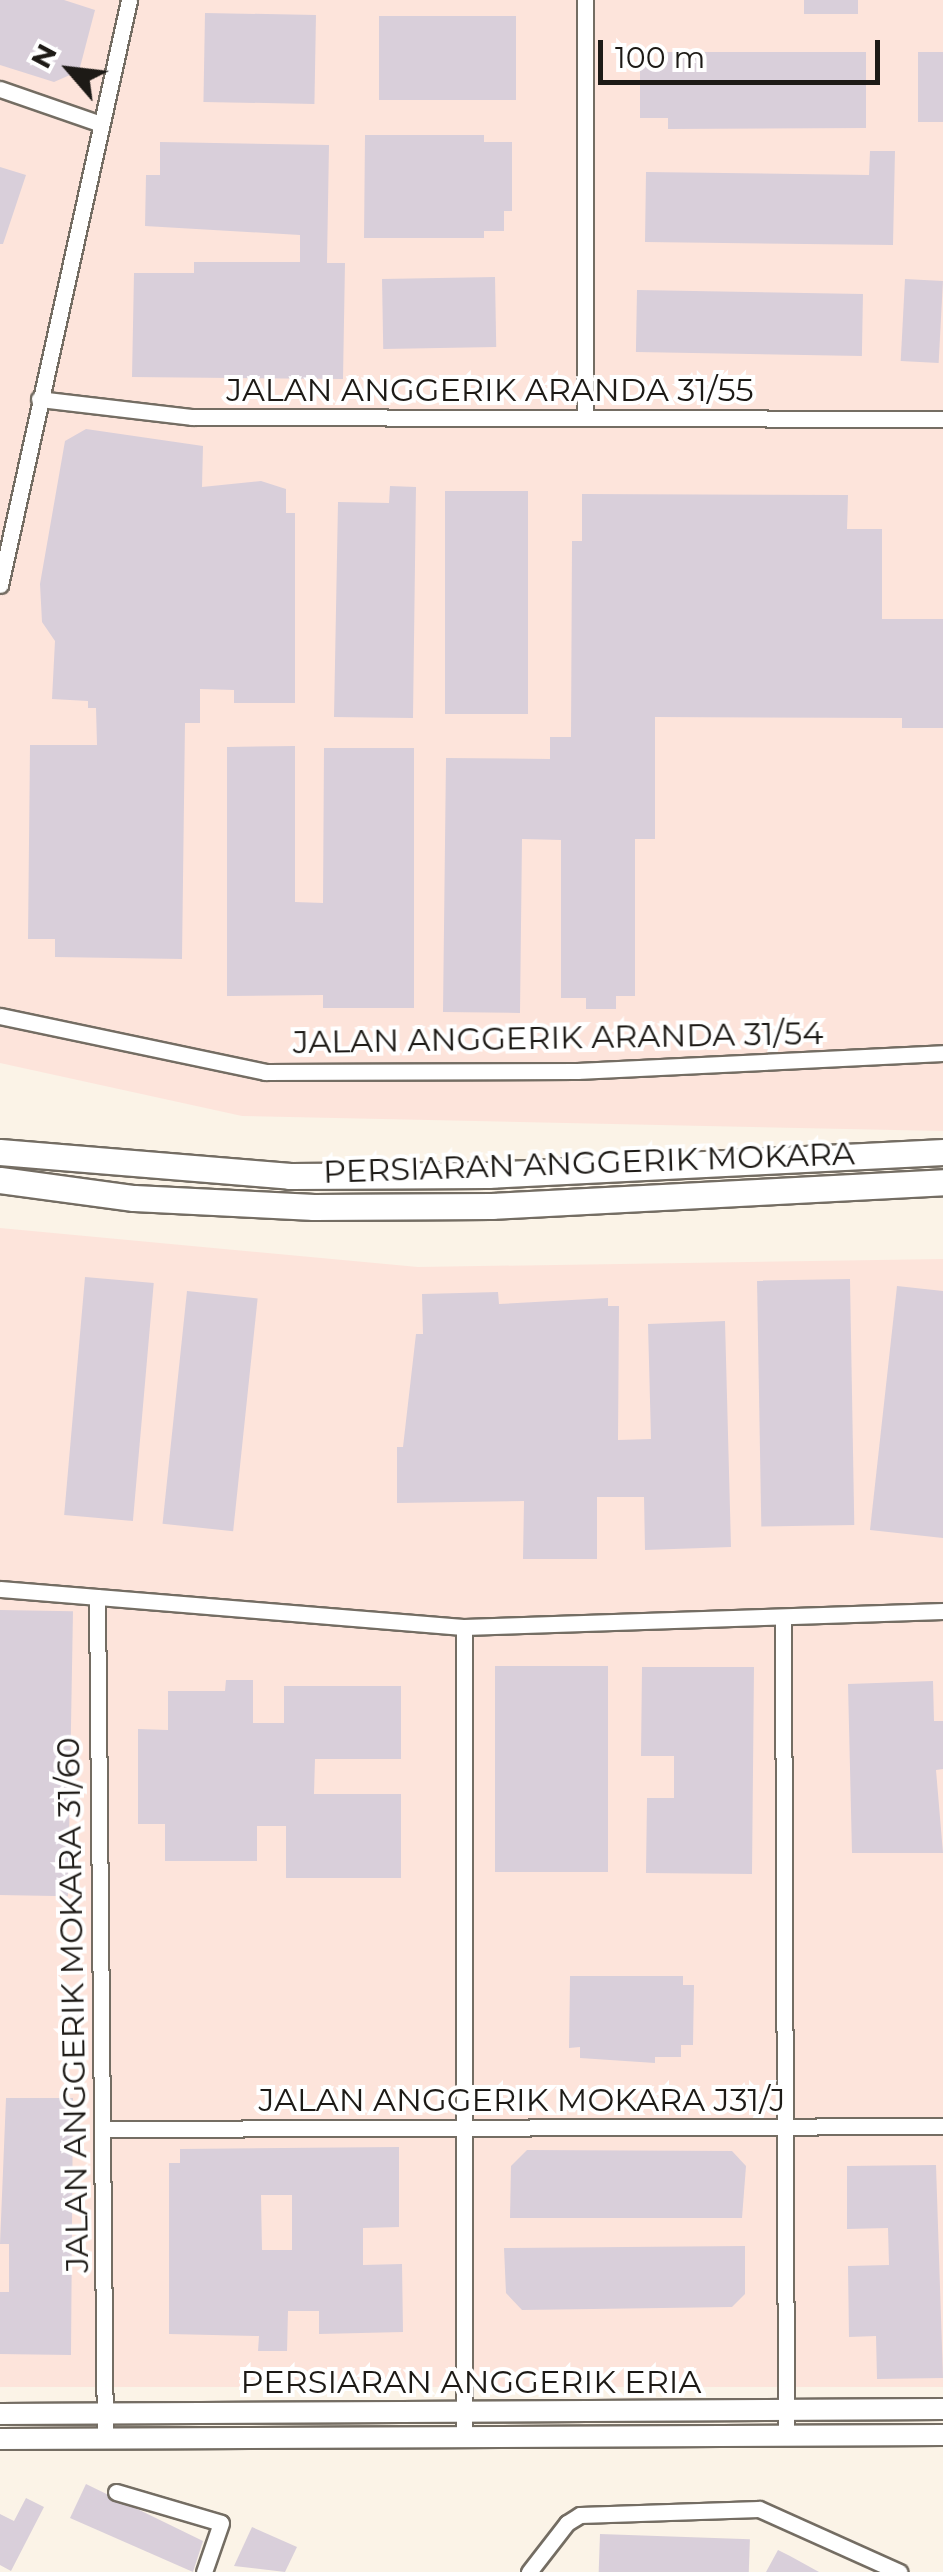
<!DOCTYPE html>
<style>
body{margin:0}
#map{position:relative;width:943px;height:2572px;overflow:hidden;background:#fbf3e7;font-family:Montserrat,sans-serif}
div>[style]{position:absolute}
.industrial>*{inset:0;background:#fde4db}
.building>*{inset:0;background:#d9cfda;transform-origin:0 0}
.roads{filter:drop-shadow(2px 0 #746d63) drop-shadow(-2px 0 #746d63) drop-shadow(0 2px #746d63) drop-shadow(0 -2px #746d63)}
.minor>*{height:15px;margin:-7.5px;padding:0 7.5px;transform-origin:7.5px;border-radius:7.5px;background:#fff}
.tertiary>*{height:20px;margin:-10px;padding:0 10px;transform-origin:10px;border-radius:10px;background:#fff}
.primary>*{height:25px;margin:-12.5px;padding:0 12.5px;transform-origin:12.5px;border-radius:12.5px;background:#fff}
span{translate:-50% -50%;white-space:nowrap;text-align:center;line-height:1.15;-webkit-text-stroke:8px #fff;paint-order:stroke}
.street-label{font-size:32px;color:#1d1a16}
.north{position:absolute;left:20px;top:20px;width:100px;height:100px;-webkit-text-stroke:8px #fff;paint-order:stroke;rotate:298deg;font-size:28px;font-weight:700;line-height:40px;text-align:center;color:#1d1a16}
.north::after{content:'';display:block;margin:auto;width:35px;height:45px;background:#1d1a16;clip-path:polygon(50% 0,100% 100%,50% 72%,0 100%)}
.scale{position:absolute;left:598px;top:40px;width:282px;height:45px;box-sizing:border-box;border:5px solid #1d1a16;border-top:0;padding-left:12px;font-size:30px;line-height:35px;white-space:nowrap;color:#1d1a16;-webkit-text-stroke:8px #fff;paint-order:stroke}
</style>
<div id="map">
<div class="industrial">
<div style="clip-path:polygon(0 0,943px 0,943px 1131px,242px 1116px,0 1063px)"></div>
<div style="clip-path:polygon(0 1228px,418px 1267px,943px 1259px,943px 2387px,0 2387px)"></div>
</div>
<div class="building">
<div style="clip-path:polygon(0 0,64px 0,95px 10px,79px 71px,54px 82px,0 65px)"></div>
<div style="left:804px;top:0;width:54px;height:14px"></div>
<div style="left:205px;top:13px;width:111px;height:89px;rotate:1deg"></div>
<div style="left:516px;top:16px;width:84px;height:137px;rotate:90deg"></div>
<div style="clip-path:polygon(664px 52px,866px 52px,866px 128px,668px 129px,668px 118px,640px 118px,640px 62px,664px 62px)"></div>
<div style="left:943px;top:52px;width:70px;height:25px;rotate:90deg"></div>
<div style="clip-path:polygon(365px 135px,484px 135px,484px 142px,512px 142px,512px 211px,504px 211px,504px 231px,484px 231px,484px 238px,364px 238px)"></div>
<div style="clip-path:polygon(160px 142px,329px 145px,327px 263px,345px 263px,343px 379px,132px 377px,134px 273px,194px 273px,194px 262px,300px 262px,300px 235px,145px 226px,146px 175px,160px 175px)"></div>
<div style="clip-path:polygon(870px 151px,895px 151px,893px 245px,645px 242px,646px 172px,869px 175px)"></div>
<div style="clip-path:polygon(0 167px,26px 175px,3px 244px,0 244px)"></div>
<div style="left:495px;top:277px;width:70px;height:113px;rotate:89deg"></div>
<div style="left:905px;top:279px;width:38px;height:82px;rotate:3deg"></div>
<div style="left:637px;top:290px;width:226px;height:62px;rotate:1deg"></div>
<div style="clip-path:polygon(86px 429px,203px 446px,202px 487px,261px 481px,286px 489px,286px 513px,295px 513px,295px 703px,234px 703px,234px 690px,200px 689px,200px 723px,185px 723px,182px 959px,55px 957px,55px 939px,28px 939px,30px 745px,97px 745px,96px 708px,88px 708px,88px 701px,52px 699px,55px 641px,42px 622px,40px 584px,65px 441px)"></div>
<div style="clip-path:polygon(390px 486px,416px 487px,413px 718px,334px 717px,338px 502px,389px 503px)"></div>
<div style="left:445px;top:491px;width:83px;height:223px"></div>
<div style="clip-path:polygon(582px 494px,848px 495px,847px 529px,882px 529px,882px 619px,943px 619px,943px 728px,902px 728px,902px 718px,655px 717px,655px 839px,635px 839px,635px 996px,616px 996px,616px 1009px,586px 1009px,586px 998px,561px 998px,561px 840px,522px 839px,520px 1013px,443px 1012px,446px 758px,550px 759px,550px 737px,571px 737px,572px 541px,582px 541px)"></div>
<div style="clip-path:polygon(295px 746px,295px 902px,323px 903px,324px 748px,414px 748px,414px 1008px,323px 1008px,323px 995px,227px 996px,227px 747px)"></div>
<div style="left:85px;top:1277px;width:69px;height:239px;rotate:5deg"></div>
<div style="left:850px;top:1279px;width:246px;height:93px;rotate:89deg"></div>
<div style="clip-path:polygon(897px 1286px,943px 1291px,943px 1538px,870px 1530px)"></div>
<div style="left:187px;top:1291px;width:71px;height:234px;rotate:6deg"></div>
<div style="clip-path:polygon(498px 1292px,499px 1304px,608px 1298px,608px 1306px,619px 1306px,618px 1440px,651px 1439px,648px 1324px,725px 1321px,731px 1547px,645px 1550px,644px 1497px,597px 1497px,597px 1559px,523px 1559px,524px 1501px,397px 1503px,397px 1447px,403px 1447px,416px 1334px,423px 1334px,422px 1294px)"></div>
<div style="left:0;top:1610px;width:73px;height:285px;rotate:1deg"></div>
<div style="left:608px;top:1666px;width:206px;height:113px;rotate:90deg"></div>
<div style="clip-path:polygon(642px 1667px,754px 1667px,752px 1874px,646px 1873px,647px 1798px,674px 1798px,674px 1756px,641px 1756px)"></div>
<div style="clip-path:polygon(226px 1680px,253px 1680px,253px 1723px,284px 1723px,284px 1686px,401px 1686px,401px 1759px,315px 1759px,314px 1794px,401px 1794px,401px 1878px,286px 1878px,286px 1826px,257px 1826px,257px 1861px,165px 1861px,165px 1824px,138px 1824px,138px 1729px,168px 1730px,168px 1691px,225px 1691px)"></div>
<div style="clip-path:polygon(933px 1681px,934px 1721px,943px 1721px,943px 1769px,936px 1770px,943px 1853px,852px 1853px,848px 1684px)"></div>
<div style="clip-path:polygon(570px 1976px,683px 1976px,683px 1985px,694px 1985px,693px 2045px,681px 2045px,681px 2057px,655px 2057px,655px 2063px,580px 2058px,580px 2047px,569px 2048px)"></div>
<div style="clip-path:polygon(6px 2098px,73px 2098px,71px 2355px,0 2354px,0 2292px,9px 2292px,9px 2244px,0 2244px)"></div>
<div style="clip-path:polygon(evenodd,399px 2147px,399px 2227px,363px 2228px,363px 2265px,402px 2264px,403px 2332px,319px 2334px,319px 2311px,288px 2311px,287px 2351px,258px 2351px,259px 2336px,169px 2334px,169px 2163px,180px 2163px,180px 2149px,399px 2147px,261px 2195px,292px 2195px,292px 2250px,262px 2250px,261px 2195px)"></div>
<div style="clip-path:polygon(527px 2150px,732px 2151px,746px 2166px,742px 2218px,510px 2218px,511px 2166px)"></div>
<div style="clip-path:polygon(936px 2165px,943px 2378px,877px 2379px,876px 2336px,849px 2337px,848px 2266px,889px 2265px,888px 2228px,847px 2229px,847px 2166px)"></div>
<div style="clip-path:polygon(745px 2246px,745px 2294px,732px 2307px,522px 2310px,506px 2293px,504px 2248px)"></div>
<div style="clip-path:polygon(86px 2484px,203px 2541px,193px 2572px,70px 2518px)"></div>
<div style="clip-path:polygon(26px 2498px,44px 2507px,11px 2571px,0 2565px,0 2514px,14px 2521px)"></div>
<div style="clip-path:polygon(252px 2527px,297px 2547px,285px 2572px,234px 2566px)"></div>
<div style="left:600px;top:2534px;width:150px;height:38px;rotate:2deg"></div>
<div style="clip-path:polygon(778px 2550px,790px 2556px,819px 2572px,766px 2572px)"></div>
</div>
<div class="roads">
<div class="minor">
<div style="left:585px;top:0;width:418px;rotate:90deg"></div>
<div style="left:0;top:89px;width:104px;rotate:19.1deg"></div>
<div style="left:39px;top:399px;width:154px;rotate:6.7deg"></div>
<div style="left:192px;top:417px;width:751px;rotate:0.15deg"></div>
<div style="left:0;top:585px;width:599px;rotate:-77.56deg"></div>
<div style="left:0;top:1016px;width:271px;rotate:11.9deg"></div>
<div style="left:265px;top:1072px;width:312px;rotate:-0.2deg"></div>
<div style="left:577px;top:1071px;width:366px;rotate:-2.8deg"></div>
<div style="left:0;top:1589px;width:466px;rotate:4.7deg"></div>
<div style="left:464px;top:1627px;width:479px;rotate:-1.9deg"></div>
<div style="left:97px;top:1597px;width:842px;rotate:89.46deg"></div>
<div style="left:783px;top:1619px;width:817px;rotate:89.79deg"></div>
<div style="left:102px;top:2129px;width:841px;rotate:-0.2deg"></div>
<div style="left:464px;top:2437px;width:810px;rotate:-90deg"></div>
<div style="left:116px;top:2492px;width:109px;rotate:16.4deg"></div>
<div style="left:221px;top:2523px;width:52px;rotate:109.1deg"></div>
<div style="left:529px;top:2572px;width:62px;rotate:-52.2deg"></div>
<div style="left:567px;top:2523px;width:15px;rotate:-32deg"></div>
<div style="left:580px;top:2515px;width:179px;rotate:-1.9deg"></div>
<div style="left:759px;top:2509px;width:154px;rotate:24.2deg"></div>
</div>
<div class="tertiary">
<div style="left:0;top:2414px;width:943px;rotate:-0.3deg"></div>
<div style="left:0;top:2439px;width:943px;rotate:-0.24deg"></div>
</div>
<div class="primary">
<div style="left:0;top:1152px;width:291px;rotate:4.7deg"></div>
<div style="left:290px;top:1176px;width:198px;rotate:-0.3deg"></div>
<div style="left:488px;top:1175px;width:456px;rotate:-2.9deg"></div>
<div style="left:0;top:1180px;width:135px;rotate:7.7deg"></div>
<div style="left:134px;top:1198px;width:180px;rotate:2.9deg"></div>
<div style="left:314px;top:1207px;width:177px;rotate:-0.3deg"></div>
<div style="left:491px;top:1206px;width:453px;rotate:-3deg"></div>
</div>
</div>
<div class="street-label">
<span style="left:490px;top:390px">JALAN ANGGERIK ARANDA 31/55</span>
<span style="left:558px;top:1038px;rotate:-1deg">JALAN ANGGERIK ARANDA 31/54</span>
<span style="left:589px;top:1163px;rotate:-2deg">PERSIARAN ANGGERIK MOKARA</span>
<span style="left:73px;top:2005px;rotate:-91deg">JALAN ANGGERIK MOKARA 31/60</span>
<span style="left:522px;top:2100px">JALAN ANGGERIK MOKARA J31/J</span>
<span style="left:471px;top:2382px">PERSIARAN ANGGERIK ERIA</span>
</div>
<div class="north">N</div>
<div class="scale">100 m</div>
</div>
